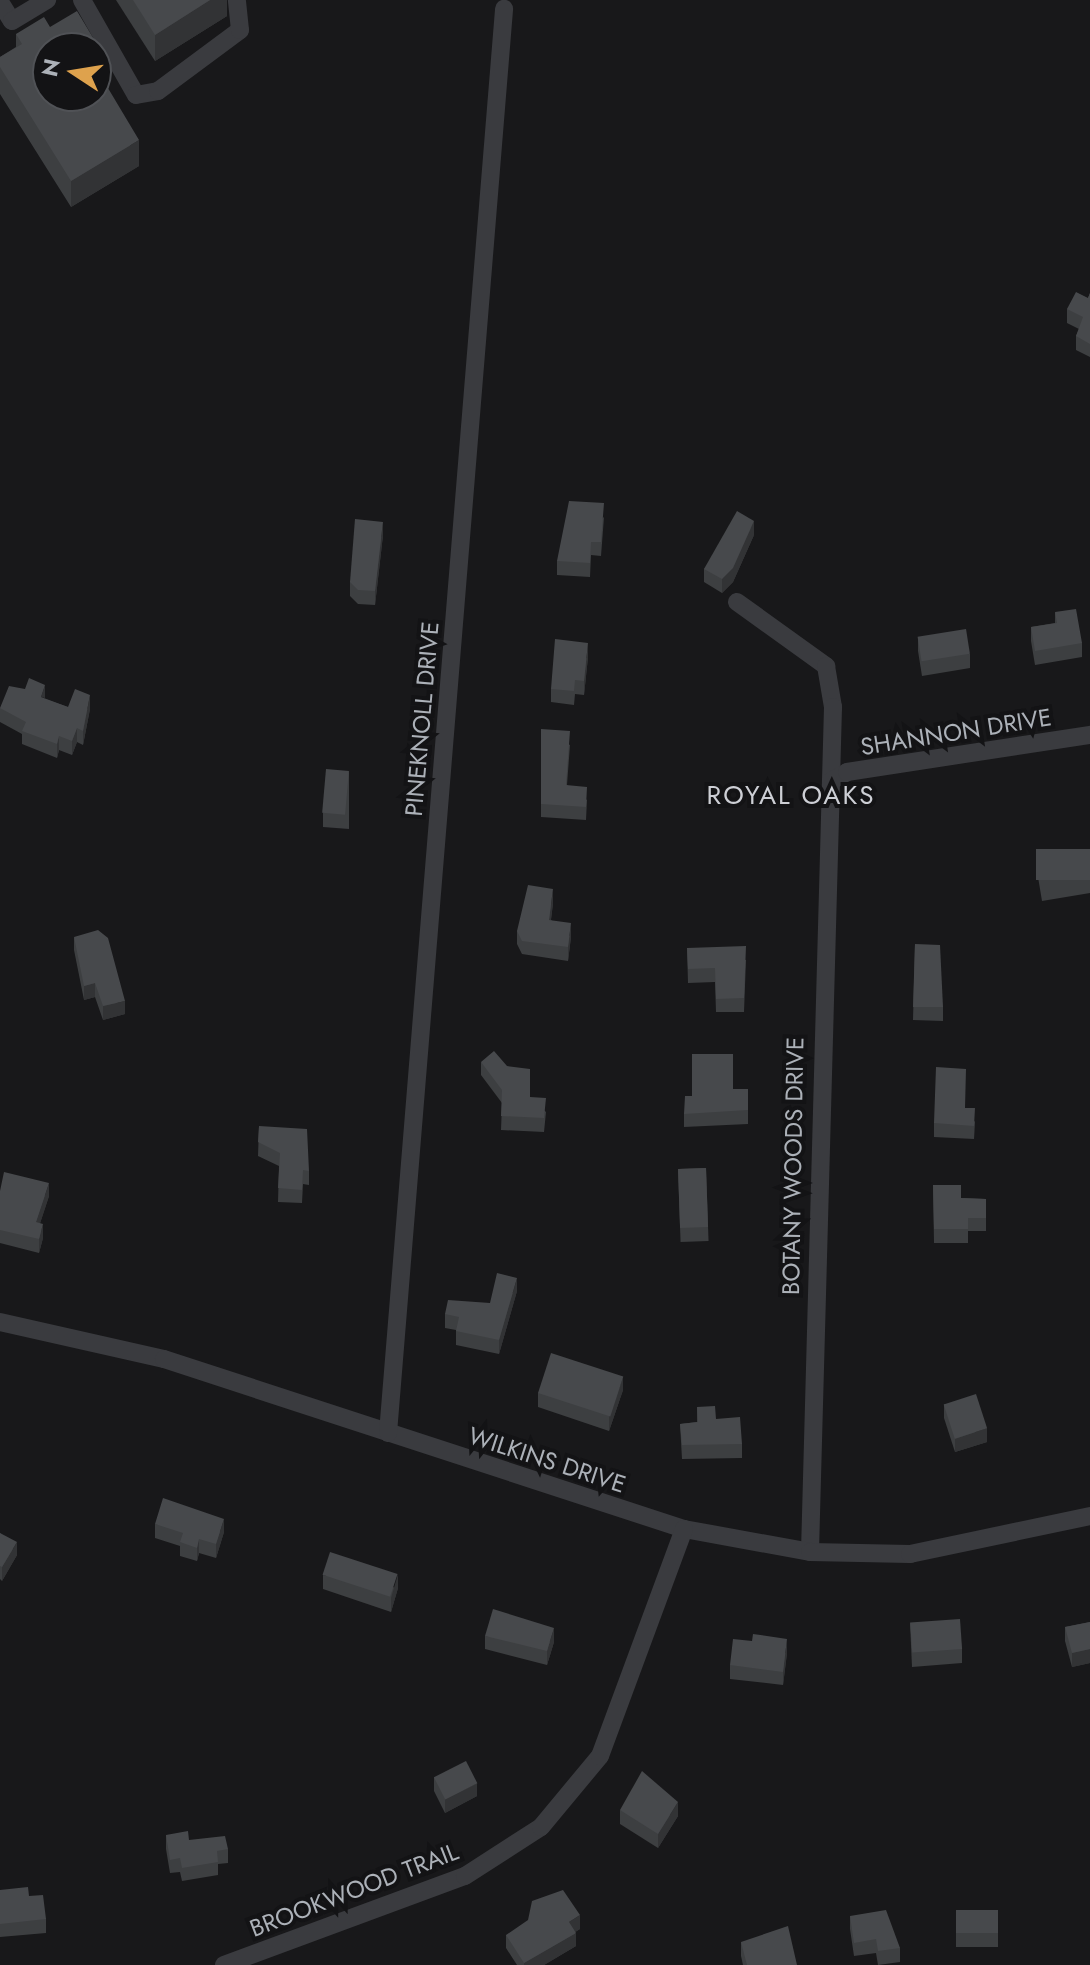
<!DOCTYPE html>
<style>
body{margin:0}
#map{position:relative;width:1090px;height:1965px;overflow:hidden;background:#18181a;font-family:Jost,sans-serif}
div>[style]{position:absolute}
.minor>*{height:18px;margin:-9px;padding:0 9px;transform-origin:9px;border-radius:9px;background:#3a3b3f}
.wall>*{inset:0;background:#3d3f41;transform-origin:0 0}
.shaded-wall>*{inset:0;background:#323335}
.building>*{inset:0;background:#47494c;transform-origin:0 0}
span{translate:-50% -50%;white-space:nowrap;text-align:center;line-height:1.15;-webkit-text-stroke:8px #131315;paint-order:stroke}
.street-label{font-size:24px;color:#acb1b8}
.neighbourhood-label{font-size:26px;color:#cdcfd5;letter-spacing:2px}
.north{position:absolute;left:32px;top:32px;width:80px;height:80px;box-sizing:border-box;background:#131315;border:2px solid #505256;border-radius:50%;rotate:282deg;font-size:22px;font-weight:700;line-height:32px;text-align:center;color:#acb1b8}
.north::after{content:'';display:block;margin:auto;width:28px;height:36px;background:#dea24d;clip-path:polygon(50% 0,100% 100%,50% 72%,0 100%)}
</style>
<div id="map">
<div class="minor">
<div style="left:82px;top:0;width:109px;rotate:60.4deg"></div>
<div style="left:136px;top:95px;width:22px;rotate:-10deg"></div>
<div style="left:158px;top:91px;width:102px;rotate:-36.6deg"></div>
<div style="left:240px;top:30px;width:30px;rotate:-96deg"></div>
<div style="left:0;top:2px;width:22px;rotate:58deg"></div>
<div style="left:12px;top:21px;width:41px;rotate:-31deg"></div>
<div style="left:737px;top:602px;width:110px;rotate:35.7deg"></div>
<div style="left:826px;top:666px;width:42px;rotate:80.3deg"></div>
<div style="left:833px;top:707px;width:845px;rotate:91.56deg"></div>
<div style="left:831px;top:781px;width:18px;rotate:-29deg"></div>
<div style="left:847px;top:772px;width:246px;rotate:-8.7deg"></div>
<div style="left:0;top:1322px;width:168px;rotate:12.7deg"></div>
<div style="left:164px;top:1359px;width:547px;rotate:18.1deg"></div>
<div style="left:684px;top:1529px;width:128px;rotate:10.3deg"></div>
<div style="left:810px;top:1552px;width:100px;rotate:1.1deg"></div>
<div style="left:910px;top:1554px;width:184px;rotate:-11.9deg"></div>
<div style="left:388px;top:1433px;width:1429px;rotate:-85.34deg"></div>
<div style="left:224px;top:1965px;width:257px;rotate:-20.3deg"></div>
<div style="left:465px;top:1876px;width:90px;rotate:-32.8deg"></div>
<div style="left:541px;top:1827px;width:92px;rotate:-50.3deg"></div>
<div style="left:600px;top:1756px;width:242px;rotate:-69.7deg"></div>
</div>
<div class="wall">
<div style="clip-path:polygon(116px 0,227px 0,227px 16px,155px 61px)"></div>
<div style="clip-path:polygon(50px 27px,98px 71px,139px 166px,71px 207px,0 94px,0 57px,16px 47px,16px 34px)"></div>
<div style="clip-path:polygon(1090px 293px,1090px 357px,1076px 350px,1076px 336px,1079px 329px,1067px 323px,1067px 309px,1088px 298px)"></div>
<div style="clip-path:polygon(604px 517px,601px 556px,591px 555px,590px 577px,557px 575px,557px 561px)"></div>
<div style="clip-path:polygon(383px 535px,375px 605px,358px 604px,350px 596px,350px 582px)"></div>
<div style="clip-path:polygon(754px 535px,733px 582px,722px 593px,704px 582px,704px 569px)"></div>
<div style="clip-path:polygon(1055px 612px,1082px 643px,1082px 657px,1035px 665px,1031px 641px,1031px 627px,1055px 623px)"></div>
<div style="clip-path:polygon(918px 638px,970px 654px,970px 668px,922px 676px,918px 651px)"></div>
<div style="clip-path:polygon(588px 657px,584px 695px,575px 694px,574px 705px,551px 702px,551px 689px)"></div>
<div style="clip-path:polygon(45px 699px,68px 707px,90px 709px,83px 745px,77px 742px,72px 755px,59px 750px,57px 758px,22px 744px,22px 734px,0 722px,0 708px)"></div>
<div style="clip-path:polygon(541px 729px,570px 745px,567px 785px,587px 800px,586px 820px,541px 817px)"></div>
<div style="clip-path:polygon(349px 771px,349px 829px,323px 827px,323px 813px)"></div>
<div style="clip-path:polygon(1090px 849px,1090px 893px,1042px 901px,1037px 871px,1037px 858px)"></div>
<div style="clip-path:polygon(553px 903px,551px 920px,571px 937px,568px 961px,522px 954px,517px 944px,517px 931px)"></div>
<div style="clip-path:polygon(74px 937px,125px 1014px,103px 1020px,95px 997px,84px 1000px,74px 950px)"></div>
<div style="clip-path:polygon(915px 944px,943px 1007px,943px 1021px,913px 1020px)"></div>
<div style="clip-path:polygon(687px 948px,746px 960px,744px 1012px,716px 1012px,715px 982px,688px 983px)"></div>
<div style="clip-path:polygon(481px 1062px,530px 1097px,546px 1112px,544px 1132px,501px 1130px,502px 1103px,481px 1075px)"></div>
<div style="clip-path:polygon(733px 1089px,748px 1089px,748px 1124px,684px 1127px,684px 1114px,692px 1096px)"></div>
<div style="clip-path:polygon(965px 1108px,975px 1122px,974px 1139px,934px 1137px,934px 1123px)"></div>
<div style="clip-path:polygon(259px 1126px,309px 1171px,309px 1185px,303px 1184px,302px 1203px,278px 1202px,279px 1166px,258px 1156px)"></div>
<div style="left:706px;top:1168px;width:73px;height:28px;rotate:88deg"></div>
<div style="clip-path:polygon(933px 1185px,961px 1198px,986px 1199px,986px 1231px,968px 1231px,968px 1243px,934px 1243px)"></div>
<div style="clip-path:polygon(0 1191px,49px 1196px,40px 1223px,43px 1238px,39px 1253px,0 1243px)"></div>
<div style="clip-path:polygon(517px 1291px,499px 1354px,456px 1345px,456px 1330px,445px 1328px,445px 1314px,490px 1303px)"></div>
<div style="clip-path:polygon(623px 1390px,609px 1431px,538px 1407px,538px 1393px)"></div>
<div style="clip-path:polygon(944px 1404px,987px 1442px,955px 1452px,944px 1418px)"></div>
<div style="clip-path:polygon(697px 1407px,716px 1419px,742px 1444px,742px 1458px,682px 1459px,680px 1424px,697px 1422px)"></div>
<div style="clip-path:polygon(155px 1524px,224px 1532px,216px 1558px,199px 1553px,197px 1561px,180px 1556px,180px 1546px,155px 1538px)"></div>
<div style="clip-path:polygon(0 1533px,17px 1555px,2px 1581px,0 1579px)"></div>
<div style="clip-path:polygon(323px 1575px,398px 1588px,391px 1612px,323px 1589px)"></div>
<div style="clip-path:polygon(1090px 1622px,1090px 1663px,1072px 1667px,1065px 1641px,1065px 1627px)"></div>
<div style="clip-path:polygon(910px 1623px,962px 1649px,962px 1663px,912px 1667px)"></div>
<div style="clip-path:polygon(485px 1636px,554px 1642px,547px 1665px,485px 1649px)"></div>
<div style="clip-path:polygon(787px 1653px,783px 1685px,730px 1679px,730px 1665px)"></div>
<div style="clip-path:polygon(434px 1777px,477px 1796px,445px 1813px,434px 1791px)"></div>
<div style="clip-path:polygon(620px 1810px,678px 1816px,658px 1848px,620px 1824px)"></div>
<div style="clip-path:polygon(166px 1835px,228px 1849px,228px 1863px,218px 1864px,218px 1875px,182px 1881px,180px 1872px,170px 1873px,166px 1849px)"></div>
<div style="clip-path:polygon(0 1890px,29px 1896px,46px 1919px,46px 1933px,0 1937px)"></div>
<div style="left:956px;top:1910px;width:42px;height:37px"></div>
<div style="clip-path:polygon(850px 1916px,900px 1948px,900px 1962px,878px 1965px,876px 1953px,854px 1956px,850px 1929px)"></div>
<div style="clip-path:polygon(580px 1929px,575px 1932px,576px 1946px,544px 1965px,517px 1965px,506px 1948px,506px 1935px)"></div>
<div style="clip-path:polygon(741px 1942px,797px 1965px,743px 1965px,741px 1956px)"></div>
</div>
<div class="shaded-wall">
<div style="clip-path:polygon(210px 0,227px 0,227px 16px,155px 61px,155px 35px)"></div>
<div style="clip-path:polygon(98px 46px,98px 73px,96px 74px,96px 48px,95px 48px)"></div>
<div style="clip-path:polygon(139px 140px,139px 166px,71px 207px,71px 181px)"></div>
<div style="clip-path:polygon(754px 521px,754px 535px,733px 582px,722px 593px,722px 579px)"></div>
<div style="clip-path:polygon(383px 522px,383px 535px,375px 605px,375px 591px)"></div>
<div style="clip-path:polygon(588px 643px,588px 657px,584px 695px,584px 681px)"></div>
<div style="clip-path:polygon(45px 685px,45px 698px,41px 697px)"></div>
<div style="clip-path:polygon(90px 695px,90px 709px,83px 745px,83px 731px)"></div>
<div style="clip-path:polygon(77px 728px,77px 742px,72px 755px,72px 741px)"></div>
<div style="clip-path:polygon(59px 736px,59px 750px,57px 758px,57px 744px)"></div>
<div style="clip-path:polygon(553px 889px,553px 903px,549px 934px,549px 920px)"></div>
<div style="clip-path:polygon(571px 923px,571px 937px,568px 961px,568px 947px)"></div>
<div style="clip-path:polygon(95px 983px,95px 997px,84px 1000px,84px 986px)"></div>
<div style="clip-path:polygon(125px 1001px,125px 1014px,103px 1020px,103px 1006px)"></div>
<div style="clip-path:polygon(49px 1183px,49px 1196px,36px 1236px,36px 1222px)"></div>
<div style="clip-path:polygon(43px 1224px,43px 1238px,39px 1253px,39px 1239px)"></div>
<div style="clip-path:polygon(517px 1278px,517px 1291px,499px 1354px,499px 1340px)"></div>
<div style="clip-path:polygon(623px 1377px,623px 1390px,609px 1431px,609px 1417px)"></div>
<div style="clip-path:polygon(987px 1428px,987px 1442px,955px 1452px,955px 1439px)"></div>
<div style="clip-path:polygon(224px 1519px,224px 1532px,216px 1558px,216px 1544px)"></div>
<div style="clip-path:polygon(199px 1539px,199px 1553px,197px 1561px,197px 1548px)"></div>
<div style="clip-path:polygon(17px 1542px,17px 1555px,2px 1581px,2px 1567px)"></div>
<div style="clip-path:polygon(398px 1574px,398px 1588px,391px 1612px,391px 1598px)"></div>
<div style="clip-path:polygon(554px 1628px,554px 1642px,547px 1665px,547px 1651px)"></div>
<div style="clip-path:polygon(787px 1639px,787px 1653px,783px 1685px,783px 1672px)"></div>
<div style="clip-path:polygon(1090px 1649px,1090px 1663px,1072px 1667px,1072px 1653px)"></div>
<div style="clip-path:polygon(477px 1783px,477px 1796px,445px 1813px,445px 1799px)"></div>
<div style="clip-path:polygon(678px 1802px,678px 1816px,658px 1848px,658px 1834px)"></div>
<div style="clip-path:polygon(580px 1915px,580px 1929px,569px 1936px,569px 1922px)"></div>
<div style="clip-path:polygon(576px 1933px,576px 1946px,544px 1965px,524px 1965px,524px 1963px)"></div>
</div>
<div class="building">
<div style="clip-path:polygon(133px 0,210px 0,155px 35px)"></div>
<div style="clip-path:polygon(77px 11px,98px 46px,95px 48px,48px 48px,48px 96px,96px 96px,96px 68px,139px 140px,71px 181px,0 67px,0 57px,22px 44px,16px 34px,44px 17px,50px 27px)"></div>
<div style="clip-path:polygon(1076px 292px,1088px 298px,1090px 293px,1090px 344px,1076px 336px,1083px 317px,1067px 309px)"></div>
<div style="clip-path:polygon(569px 501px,604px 503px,601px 542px,591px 542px,590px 563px,557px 561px)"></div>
<div style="clip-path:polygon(737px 511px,754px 521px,733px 568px,722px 579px,704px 569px)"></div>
<div style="clip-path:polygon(355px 519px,383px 522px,375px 591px,358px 590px,350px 582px)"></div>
<div style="clip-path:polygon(1076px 609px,1082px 643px,1035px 651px,1031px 627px,1057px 623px,1055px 612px)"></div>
<div style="left:966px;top:629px;width:25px;height:49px;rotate:81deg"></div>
<div style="clip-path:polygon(555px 639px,588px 643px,584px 681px,575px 680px,574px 691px,551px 689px)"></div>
<div style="clip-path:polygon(29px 678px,45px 685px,41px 697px,68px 707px,75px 689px,90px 695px,83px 731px,77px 728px,72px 741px,59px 736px,57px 744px,22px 731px,26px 722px,0 708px,9px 686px,25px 689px)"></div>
<div style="clip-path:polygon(541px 729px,570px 731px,566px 785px,587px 787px,586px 807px,541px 804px)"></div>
<div style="left:326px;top:769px;width:23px;height:44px;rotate:5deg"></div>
<div style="left:1090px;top:849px;width:31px;height:54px;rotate:90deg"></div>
<div style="clip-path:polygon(528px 885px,553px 889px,549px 920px,571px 923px,568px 947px,522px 941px,517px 931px)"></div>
<div style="clip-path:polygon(98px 930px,108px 938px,125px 1001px,103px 1006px,95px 983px,84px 986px,74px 937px)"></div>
<div style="clip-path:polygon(915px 944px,940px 945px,943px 1007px,913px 1007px)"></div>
<div style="clip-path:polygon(746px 946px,744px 998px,716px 999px,715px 968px,688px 969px,687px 948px)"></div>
<div style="clip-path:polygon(494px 1051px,507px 1066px,530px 1069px,530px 1097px,546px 1098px,544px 1118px,501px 1116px,502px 1090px,481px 1062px)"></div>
<div style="clip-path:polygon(692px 1054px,733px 1054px,733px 1089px,748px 1089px,748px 1110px,684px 1114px,685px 1096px,692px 1096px)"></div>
<div style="clip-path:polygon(936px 1067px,966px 1069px,965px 1108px,975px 1108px,974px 1126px,934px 1123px)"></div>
<div style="clip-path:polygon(259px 1126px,307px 1129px,309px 1171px,303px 1170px,302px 1190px,278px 1188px,280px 1153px,258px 1142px)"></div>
<div style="left:706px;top:1168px;width:59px;height:28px;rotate:88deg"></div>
<div style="clip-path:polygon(4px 1172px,49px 1183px,36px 1222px,43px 1224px,39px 1239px,0 1230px,0 1191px)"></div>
<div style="clip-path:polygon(933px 1185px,961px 1185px,961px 1198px,986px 1199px,986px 1218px,968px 1218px,968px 1229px,934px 1229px)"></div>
<div style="clip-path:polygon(497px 1273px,517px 1278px,499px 1340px,456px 1331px,459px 1317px,445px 1314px,448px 1300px,490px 1303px)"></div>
<div style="left:551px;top:1353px;width:76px;height:42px;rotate:18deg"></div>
<div style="left:976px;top:1394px;width:36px;height:34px;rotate:72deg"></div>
<div style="clip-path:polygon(715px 1406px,716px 1419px,740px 1417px,742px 1444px,682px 1445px,680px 1424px,698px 1422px,697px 1407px)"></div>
<div style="clip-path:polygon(163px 1498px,224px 1519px,216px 1544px,199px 1539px,197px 1548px,180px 1542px,183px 1533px,155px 1524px)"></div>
<div style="clip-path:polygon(0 1533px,17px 1542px,2px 1567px,0 1566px)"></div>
<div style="left:330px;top:1552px;width:71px;height:24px;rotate:18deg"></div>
<div style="clip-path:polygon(493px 1609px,554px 1628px,547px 1651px,485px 1636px)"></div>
<div style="left:960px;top:1619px;width:30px;height:50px;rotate:86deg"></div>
<div style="clip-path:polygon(1090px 1622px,1090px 1649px,1072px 1653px,1065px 1627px)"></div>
<div style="clip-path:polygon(753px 1634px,787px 1639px,783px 1672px,730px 1665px,733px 1639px,752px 1641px)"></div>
<div style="left:466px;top:1761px;width:25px;height:36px;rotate:63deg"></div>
<div style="clip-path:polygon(642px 1771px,678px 1802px,658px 1834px,620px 1810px)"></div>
<div style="clip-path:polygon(188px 1831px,189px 1840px,225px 1836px,228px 1849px,217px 1851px,218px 1862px,182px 1868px,180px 1858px,170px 1860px,166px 1835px)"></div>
<div style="clip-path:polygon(28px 1887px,29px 1896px,43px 1895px,46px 1919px,0 1924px,0 1890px)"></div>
<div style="clip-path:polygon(563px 1890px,580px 1915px,569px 1922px,576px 1933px,524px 1963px,506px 1935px,528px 1920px,532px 1901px)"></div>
<div style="clip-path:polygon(886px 1910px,900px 1948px,878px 1951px,876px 1939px,854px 1943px,850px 1916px)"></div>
<div style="left:956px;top:1910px;width:42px;height:23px"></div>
<div style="clip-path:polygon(788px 1926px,797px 1965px,747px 1965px,741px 1942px)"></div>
</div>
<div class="street-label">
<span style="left:422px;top:719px;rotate:-85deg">PINEKNOLL DRIVE</span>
<span style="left:956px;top:732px;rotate:-9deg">SHANNON DRIVE</span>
<span style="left:793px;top:1166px;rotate:-89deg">BOTANY WOODS DRIVE</span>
<span style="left:547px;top:1460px;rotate:18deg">WILKINS DRIVE</span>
<span style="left:354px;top:1890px;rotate:-21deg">BROOKWOOD TRAIL</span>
</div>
<div class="neighbourhood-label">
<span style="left:791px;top:796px">ROYAL OAKS</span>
</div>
<div class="north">N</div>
</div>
